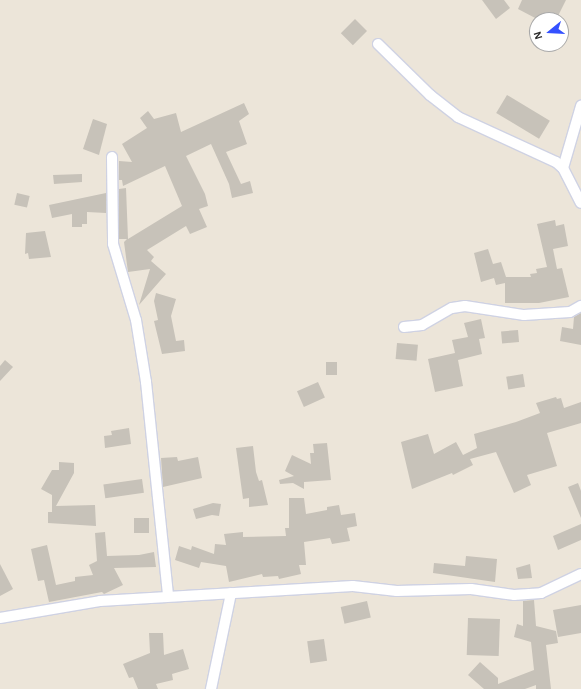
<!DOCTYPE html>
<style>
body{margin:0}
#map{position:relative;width:581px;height:689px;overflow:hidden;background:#ece5d9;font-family:"Alegreya Sans",sans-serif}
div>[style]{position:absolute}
.building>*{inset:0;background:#c7c2b9;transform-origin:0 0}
.roads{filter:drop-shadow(1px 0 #cfd2e3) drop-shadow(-1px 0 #cfd2e3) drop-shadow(0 1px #cfd2e3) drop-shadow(0 -1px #cfd2e3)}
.street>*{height:10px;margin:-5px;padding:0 5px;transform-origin:5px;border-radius:5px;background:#fff}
span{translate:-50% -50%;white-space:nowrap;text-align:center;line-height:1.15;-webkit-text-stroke:3px #fff;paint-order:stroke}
.north{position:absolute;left:529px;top:12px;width:40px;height:40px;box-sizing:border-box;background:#fff;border:1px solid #a9a9a9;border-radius:50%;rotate:252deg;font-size:11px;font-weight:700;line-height:16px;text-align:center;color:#292929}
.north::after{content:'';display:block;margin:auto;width:14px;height:18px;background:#3451ff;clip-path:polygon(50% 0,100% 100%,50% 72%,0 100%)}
</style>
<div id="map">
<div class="building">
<div style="clip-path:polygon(482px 0,504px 0,510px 8px,496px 19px)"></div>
<div style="clip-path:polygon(522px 0,566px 0,556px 20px,539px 20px,518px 9px)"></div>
<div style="left:355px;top:19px;width:17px;height:20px;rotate:45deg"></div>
<div style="left:507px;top:95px;width:50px;height:21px;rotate:31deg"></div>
<div style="clip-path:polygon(244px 103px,249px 114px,239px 121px,247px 144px,226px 152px,241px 184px,250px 181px,253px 193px,232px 198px,229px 184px,211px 144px,186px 156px,205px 194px,208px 206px,199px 209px,207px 227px,190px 234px,186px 226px,147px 250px,154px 257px,151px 261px,166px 274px,139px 305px,150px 269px,128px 272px,124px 242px,127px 239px,119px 239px,119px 189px,126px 188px,128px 239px,182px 206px,165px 166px,123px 186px,122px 180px,119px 180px,119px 161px,132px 162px,122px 144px,147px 128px,140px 118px,148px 111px,154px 119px,176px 113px,181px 132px)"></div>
<div style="clip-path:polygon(93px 119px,107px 124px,99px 155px,83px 149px)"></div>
<div style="clip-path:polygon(82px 174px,82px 182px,54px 184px,53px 175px)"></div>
<div style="left:17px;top:193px;width:13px;height:12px;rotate:13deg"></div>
<div style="clip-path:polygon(106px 193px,106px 213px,87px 212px,87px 224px,82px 224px,82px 227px,72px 227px,72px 214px,52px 218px,49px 205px)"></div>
<div style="clip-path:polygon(555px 220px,556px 226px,564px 224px,568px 246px,553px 249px,557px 269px,562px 268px,569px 297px,539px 303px,505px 303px,505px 283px,496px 285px,494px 278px,481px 282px,474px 253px,488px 249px,493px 264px,501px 262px,506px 277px,531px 277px,530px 274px,537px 273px,536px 269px,547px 267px,537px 224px)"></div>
<div style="clip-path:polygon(45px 231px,51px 257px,29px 259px,28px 253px,25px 254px,26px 233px)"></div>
<div style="clip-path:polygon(156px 293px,176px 299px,171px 316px,176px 341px,184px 340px,185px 351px,162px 354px,154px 321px,158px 320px,154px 301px)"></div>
<div style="clip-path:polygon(581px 313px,581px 345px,560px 341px,562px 327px,573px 329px,574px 317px)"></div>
<div style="clip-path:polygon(481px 319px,485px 338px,479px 339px,482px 354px,458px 360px,463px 386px,435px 392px,428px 359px,455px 353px,452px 340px,468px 337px,464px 323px)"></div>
<div style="left:518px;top:330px;width:12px;height:17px;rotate:85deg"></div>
<div style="left:397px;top:343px;width:21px;height:16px;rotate:5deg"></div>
<div style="clip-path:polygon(5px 360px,13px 367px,0 381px,0 366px)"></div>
<div style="left:326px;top:362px;width:11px;height:13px"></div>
<div style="left:523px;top:374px;width:13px;height:17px;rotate:81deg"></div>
<div style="left:318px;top:382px;width:17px;height:23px;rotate:66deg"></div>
<div style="clip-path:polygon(556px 397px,557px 399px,561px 398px,564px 408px,581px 402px,581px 423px,547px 433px,557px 466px,527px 475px,531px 485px,514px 493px,496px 452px,470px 459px,473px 465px,453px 475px,452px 473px,412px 489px,401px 442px,428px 434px,434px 454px,456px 442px,463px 455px,477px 448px,474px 434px,516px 422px,540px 413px,536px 403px)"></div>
<div style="clip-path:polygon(129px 428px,131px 444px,105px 448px,104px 436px,112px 435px,111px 431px)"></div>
<div style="clip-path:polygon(327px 443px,331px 480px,304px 482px,304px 489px,293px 483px,280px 484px,279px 480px,294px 476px,285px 471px,292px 455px,311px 464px,310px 453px,314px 453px,313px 444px)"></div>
<div style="clip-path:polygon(253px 446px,256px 472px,259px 481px,262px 480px,268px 505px,249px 507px,249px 498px,243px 499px,236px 448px)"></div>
<div style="clip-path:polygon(177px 457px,178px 461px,198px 457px,202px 478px,163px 487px,161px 458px)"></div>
<div style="clip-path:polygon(59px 462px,74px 463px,74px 473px,56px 506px,95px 505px,96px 526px,48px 523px,48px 512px,52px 512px,52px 495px,41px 489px,52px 470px,59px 470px)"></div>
<div style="left:142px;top:479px;width:14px;height:39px;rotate:82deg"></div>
<div style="clip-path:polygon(578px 483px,581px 491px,581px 518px,568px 487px)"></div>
<div style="clip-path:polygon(289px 498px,304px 498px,306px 514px,327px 510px,327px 507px,339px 505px,341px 515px,355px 513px,357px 526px,347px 528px,350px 541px,332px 544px,330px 538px,304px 542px,306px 565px,299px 565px,301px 574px,279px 579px,278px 576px,263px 577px,262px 574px,229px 582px,226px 566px,201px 562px,199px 568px,175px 560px,179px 546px,191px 550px,192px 546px,214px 554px,215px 544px,226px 545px,224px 534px,243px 532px,243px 537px,286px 536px,285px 528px,289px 528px)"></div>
<div style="clip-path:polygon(213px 503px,221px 504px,219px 516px,212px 515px,196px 519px,193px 509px)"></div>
<div style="left:134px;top:518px;width:15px;height:15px"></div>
<div style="clip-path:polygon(581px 524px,581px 540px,558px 550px,553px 536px)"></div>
<div style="clip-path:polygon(105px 532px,107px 556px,139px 555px,154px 552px,156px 567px,114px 568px,123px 585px,104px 594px,102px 592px,49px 602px,44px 580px,38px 581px,31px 549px,47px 545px,56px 585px,75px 581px,75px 577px,93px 575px,89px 565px,97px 561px,95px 533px)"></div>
<div style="clip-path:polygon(466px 556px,497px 559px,495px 582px,433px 573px,434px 563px,465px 566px)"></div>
<div style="clip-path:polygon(0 564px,13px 589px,0 596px)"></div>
<div style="clip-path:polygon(530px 564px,532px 578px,518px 579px,516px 568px)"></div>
<div style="clip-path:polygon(534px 600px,536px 626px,556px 631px,558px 643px,546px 645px,551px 689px,536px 689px,536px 685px,525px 689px,484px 689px,468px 675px,480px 662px,498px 678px,498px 684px,534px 670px,531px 642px,514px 637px,517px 624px,523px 626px,523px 601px)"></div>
<div style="left:367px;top:601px;width:17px;height:27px;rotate:77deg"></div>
<div style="clip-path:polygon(581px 605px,581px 633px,558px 637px,553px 610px)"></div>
<div style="left:468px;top:618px;width:32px;height:37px;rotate:2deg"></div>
<div style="clip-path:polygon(149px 633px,163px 633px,164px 655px,183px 649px,189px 669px,172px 674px,173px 680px,156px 684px,158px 689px,138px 689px,133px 677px,129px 678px,123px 664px,150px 653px)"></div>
<div style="left:324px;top:639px;width:22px;height:17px;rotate:82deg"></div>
</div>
<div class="roads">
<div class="street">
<div style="left:378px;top:44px;width:73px;rotate:44.4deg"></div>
<div style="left:430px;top:95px;width:36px;rotate:38deg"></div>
<div style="left:458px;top:117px;width:108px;rotate:24.7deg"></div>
<div style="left:556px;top:162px;width:9px;rotate:41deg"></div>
<div style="left:563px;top:168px;width:39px;rotate:63deg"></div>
<div style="left:112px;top:157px;width:87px;rotate:89.3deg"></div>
<div style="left:113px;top:244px;width:79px;rotate:73.2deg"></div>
<div style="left:136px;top:320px;width:63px;rotate:80.8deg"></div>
<div style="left:146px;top:382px;width:215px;rotate:84.1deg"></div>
<div style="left:563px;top:168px;width:65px;rotate:-73.8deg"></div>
<div style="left:404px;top:327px;width:18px;rotate:-6deg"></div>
<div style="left:422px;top:325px;width:34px;rotate:-30deg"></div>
<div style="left:452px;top:308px;width:13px;rotate:-9deg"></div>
<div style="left:465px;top:306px;width:60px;rotate:8.7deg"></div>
<div style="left:524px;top:315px;width:46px;rotate:-3.7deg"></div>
<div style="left:570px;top:312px;width:13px;rotate:-29deg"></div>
<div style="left:0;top:618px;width:101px;rotate:-9.6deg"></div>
<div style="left:100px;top:601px;width:253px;rotate:-3.4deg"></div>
<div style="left:353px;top:586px;width:44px;rotate:6.5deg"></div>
<div style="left:397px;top:591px;width:74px;rotate:-1.5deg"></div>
<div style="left:471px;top:589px;width:43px;rotate:7.9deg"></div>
<div style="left:514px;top:595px;width:27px;rotate:-4deg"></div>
<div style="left:541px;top:593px;width:44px;rotate:-25.4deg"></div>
<div style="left:211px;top:689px;width:98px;rotate:-78.2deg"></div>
</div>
</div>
<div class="north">N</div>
</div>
